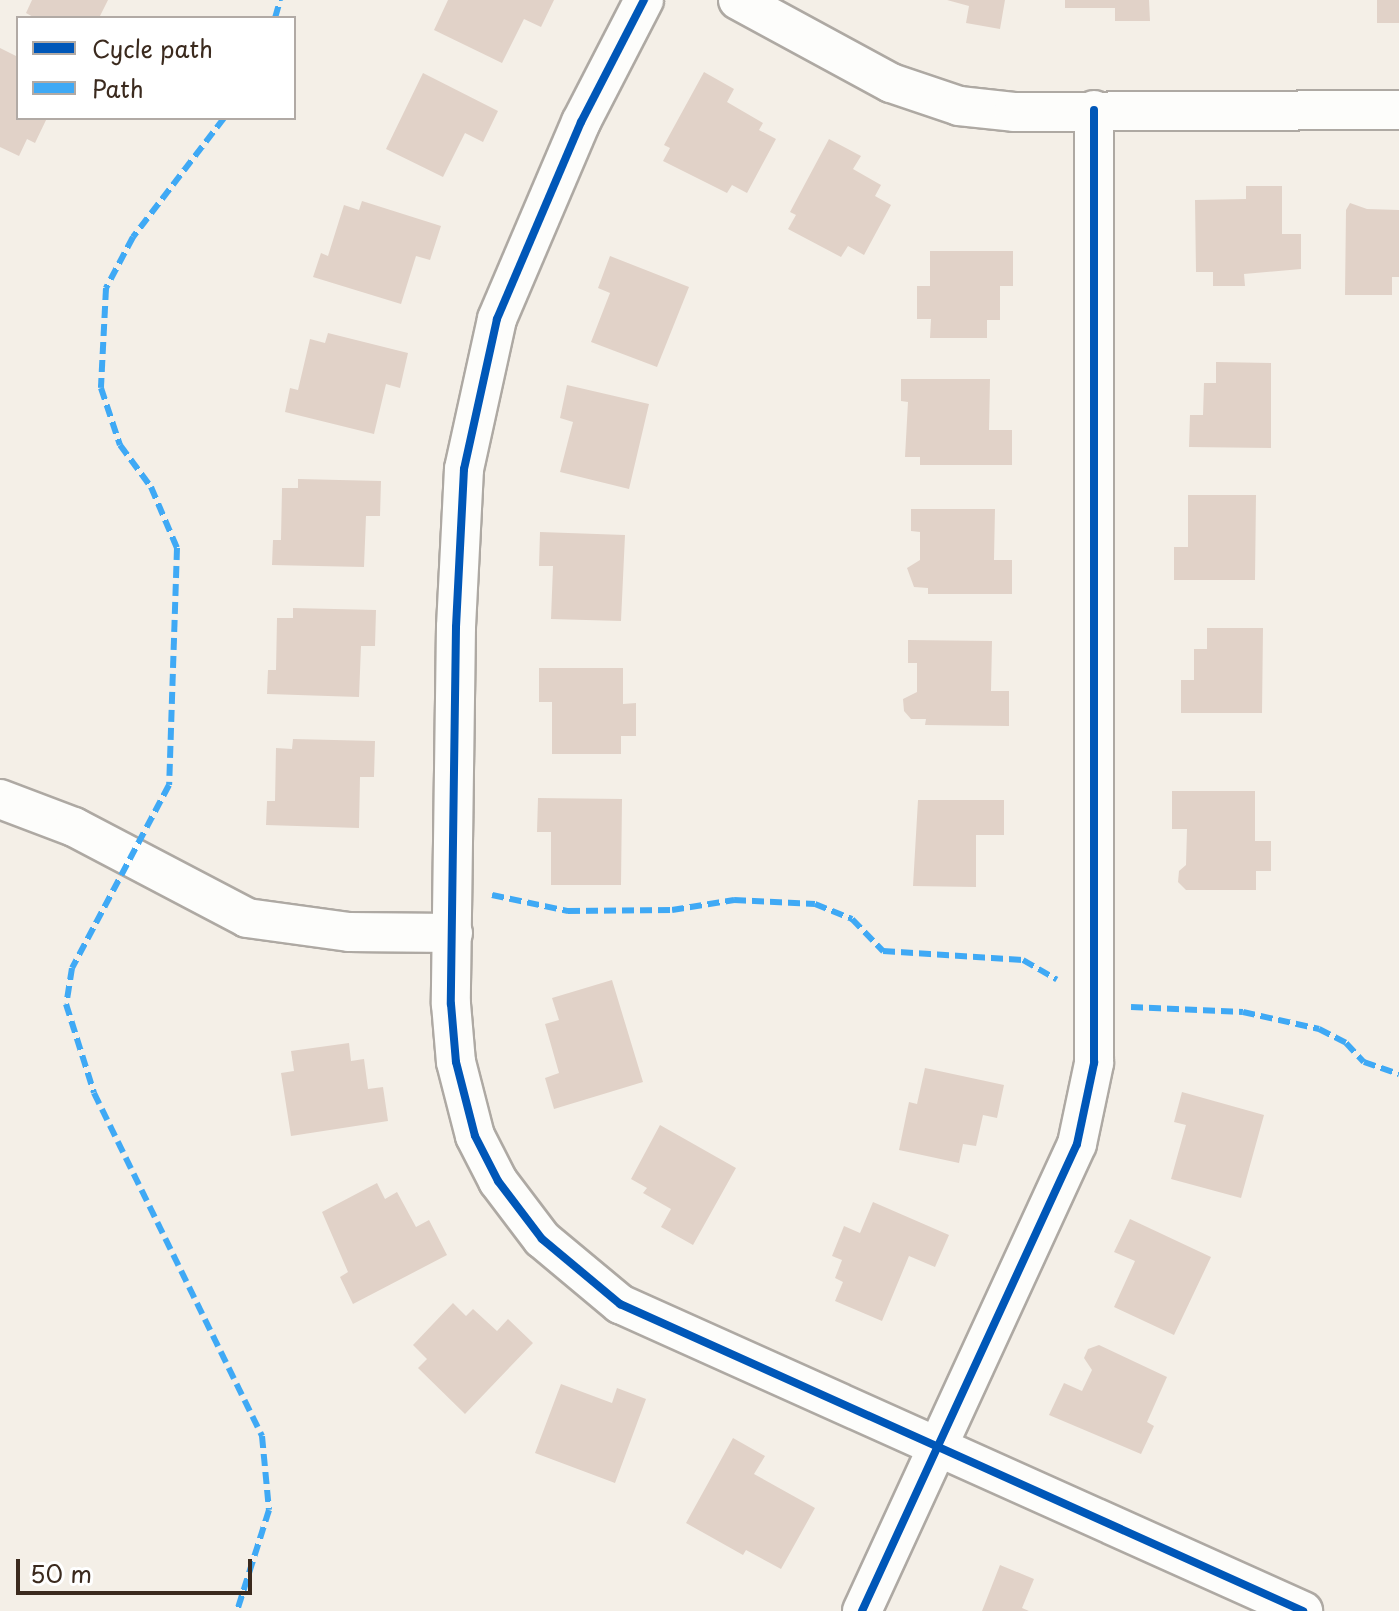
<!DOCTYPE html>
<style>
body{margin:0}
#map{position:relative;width:1399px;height:1611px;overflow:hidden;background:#f4efe7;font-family:"Playpen Sans",sans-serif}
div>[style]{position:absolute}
.building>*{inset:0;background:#e1d2c8;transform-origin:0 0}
.roads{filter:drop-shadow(2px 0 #aea9a3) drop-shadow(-2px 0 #aea9a3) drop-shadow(0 2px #aea9a3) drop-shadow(0 -2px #aea9a3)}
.street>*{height:38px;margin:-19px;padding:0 19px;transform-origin:19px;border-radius:19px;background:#fdfdfb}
.quiet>*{height:6px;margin-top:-3px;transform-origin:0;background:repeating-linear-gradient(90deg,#3fa9f5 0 12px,transparent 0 18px)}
.cycleway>*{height:8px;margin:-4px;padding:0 4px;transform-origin:4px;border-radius:4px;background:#0057b8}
span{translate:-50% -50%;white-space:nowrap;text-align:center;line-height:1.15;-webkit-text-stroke:6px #fff;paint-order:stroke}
.legend{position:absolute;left:16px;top:16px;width:280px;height:104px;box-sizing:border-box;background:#fff;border:2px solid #b1aaa5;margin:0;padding:10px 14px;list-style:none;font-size:24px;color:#3b2a1e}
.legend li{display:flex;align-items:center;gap:16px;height:40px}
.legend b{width:40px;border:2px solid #b1aaa5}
.scale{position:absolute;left:16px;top:1559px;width:236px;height:36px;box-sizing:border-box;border:4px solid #3b2a1e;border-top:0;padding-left:10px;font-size:24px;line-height:28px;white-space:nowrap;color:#3b2a1e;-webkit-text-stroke:6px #fff;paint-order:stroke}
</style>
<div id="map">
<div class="building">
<div style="clip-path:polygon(32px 0,108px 0,99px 18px,35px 18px,26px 13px)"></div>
<div style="clip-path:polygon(448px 0,554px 0,541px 27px,524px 19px,502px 63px,434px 30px)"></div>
<div style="clip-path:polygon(947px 0,1005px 0,1000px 29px,966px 23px,969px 6px)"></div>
<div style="clip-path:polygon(1065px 0,1149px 0,1150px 21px,1115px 21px,1115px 8px,1065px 8px)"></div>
<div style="left:1377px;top:0;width:22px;height:23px"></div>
<div style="clip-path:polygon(0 48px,18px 57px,18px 118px,47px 118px,35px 143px,27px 139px,19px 156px,0 147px)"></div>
<div style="clip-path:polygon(704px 72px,734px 89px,727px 102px,763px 123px,759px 130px,776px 139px,747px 193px,732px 185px,727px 193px,663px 161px,670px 148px,664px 145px)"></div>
<div style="clip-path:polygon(423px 73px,498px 111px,483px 142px,465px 133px,443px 177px,386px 149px)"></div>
<div style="clip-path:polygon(829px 139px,861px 156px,853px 169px,881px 185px,875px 196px,891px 205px,864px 255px,848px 246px,841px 257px,788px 229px,796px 215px,790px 212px)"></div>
<div style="clip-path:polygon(1246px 186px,1282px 186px,1282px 234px,1301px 234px,1301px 269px,1244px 274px,1245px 286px,1213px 286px,1213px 272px,1196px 272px,1195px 200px,1246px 199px)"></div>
<div style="clip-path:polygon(362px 201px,441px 226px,430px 260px,416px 256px,401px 304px,313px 277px,321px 253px,328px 256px,344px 205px,359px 210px)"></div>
<div style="clip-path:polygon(1350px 203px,1367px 209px,1399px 210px,1399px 277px,1392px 277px,1392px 295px,1345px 295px,1346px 210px)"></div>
<div style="clip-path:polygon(930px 251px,1013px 251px,1013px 286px,1000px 286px,1000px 320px,987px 320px,987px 338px,930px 338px,931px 319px,917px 319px,917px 286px,930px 286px)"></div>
<div style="clip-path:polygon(610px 256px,689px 287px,657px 367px,591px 342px,610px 293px,598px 288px)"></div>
<div style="clip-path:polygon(328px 333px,408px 353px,400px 388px,386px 384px,374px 434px,285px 412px,290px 388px,298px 390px,310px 339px,325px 343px)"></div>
<div style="clip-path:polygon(1216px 362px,1271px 363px,1271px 448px,1189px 447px,1190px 415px,1203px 415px,1204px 383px,1216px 383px)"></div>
<div style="clip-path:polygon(901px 379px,990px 379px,989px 430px,1012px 430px,1012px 465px,920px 465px,920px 457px,905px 457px,908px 402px,901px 401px)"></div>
<div style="clip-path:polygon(567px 385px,649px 404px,629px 489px,560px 472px,573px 422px,560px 418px)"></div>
<div style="clip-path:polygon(298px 479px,381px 481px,380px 516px,366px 516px,364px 567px,272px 565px,273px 540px,281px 540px,282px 488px,298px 488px)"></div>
<div style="clip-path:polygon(1188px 495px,1256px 495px,1255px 580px,1174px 580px,1174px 547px,1188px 547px)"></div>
<div style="clip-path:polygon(911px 509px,995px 509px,994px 560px,1012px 560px,1012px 594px,928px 594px,928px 588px,914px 587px,907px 568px,920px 560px,920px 532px,911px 531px)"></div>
<div style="clip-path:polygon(540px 532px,625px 535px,621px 621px,551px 619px,553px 566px,539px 566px)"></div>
<div style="clip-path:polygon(293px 608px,376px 610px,375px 646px,361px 646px,359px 697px,267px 694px,268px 670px,276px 670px,277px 618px,293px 618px)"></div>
<div style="clip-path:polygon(1207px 628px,1263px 628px,1262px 713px,1181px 713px,1181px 680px,1194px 680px,1194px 649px,1207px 649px)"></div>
<div style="clip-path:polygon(908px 640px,992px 641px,991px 691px,1009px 691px,1009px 726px,925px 725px,926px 719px,911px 719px,904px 711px,903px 699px,917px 692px,917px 663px,908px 663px)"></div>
<div style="clip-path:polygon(539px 668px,623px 668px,623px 704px,636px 703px,636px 736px,621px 736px,621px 754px,552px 754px,552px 702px,539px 702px)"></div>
<div style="clip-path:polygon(293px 739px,375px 741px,374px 777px,360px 777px,359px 828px,266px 825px,267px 801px,275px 801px,276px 748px,292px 749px)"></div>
<div style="clip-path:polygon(1172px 791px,1255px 791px,1255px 841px,1271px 841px,1271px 871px,1256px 871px,1256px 890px,1186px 890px,1178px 882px,1179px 871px,1186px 865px,1187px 829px,1172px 829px)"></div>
<div style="clip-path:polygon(538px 798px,622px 799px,621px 885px,551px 885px,551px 832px,537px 832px)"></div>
<div style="clip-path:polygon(918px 800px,1004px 800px,1004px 835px,976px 835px,976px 887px,913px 886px)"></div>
<div style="clip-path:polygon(612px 980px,643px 1082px,554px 1109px,545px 1078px,559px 1073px,545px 1024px,559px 1020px,552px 998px)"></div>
<div style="clip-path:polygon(349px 1043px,351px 1061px,364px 1059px,368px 1089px,383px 1087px,388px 1121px,291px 1136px,281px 1073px,294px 1071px,291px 1051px)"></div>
<div style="clip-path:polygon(925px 1068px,1004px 1085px,997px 1118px,983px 1115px,976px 1146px,963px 1144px,959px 1163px,899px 1150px,909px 1102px,917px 1104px)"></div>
<div style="clip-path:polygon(1182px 1092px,1264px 1115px,1241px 1198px,1171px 1179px,1186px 1125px,1174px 1122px)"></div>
<div style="clip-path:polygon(660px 1125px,736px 1168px,693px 1245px,661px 1227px,671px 1209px,643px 1193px,647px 1188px,631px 1179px)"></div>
<div style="clip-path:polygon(377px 1183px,385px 1199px,397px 1192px,416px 1227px,429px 1220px,447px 1255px,353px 1304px,340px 1277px,348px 1272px,322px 1212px)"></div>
<div style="clip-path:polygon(873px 1202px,949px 1235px,935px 1267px,909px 1256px,882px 1321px,835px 1301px,843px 1282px,835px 1278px,842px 1260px,832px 1256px,844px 1226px,860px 1233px)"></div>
<div style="clip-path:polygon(1130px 1219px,1211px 1257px,1174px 1335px,1114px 1307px,1135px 1261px,1114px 1252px)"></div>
<div style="clip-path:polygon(453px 1303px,466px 1316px,473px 1309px,497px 1331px,508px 1319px,533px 1343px,465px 1414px,418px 1368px,427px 1359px,413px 1345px)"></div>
<div style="clip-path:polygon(1099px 1345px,1167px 1377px,1147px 1422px,1154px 1426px,1141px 1454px,1049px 1415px,1064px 1383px,1082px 1391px,1092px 1370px,1084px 1358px,1088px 1349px)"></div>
<div style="clip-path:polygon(561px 1384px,612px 1403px,617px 1388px,646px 1399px,615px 1483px,535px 1453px)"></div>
<div style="clip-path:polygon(733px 1438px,765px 1456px,754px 1474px,815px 1508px,781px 1569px,746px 1550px,743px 1555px,686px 1523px)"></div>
<div style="clip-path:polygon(1000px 1565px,1034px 1579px,1022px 1608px,1029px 1611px,982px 1611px)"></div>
</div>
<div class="roads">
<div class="street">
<div style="left:644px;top:0;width:137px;rotate:117.3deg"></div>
<div style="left:581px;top:122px;width:214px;rotate:113.1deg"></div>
<div style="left:497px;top:319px;width:154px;rotate:102.4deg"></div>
<div style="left:464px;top:469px;width:158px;rotate:92.9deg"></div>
<div style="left:456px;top:627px;width:377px;rotate:90.8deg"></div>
<div style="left:451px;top:1004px;width:58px;rotate:85.1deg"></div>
<div style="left:456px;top:1062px;width:76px;rotate:75.6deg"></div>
<div style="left:475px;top:1136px;width:51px;rotate:62.9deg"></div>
<div style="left:498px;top:1181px;width:73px;rotate:52.8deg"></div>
<div style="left:542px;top:1239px;width:102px;rotate:39.8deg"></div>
<div style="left:620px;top:1304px;width:749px;rotate:24.2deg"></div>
<div style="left:738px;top:0;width:174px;rotate:28.5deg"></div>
<div style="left:891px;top:83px;width:72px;rotate:18.7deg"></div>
<div style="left:959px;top:106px;width:55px;rotate:6.2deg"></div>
<div style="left:1014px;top:112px;width:385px;rotate:-0.3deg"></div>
<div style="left:0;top:799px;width:79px;rotate:20.7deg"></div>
<div style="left:74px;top:827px;width:195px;rotate:27.7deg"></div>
<div style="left:247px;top:918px;width:103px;rotate:7.8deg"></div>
<div style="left:349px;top:932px;width:104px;rotate:0.6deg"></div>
<div style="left:862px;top:1611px;width:514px;rotate:-65.28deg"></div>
<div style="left:1077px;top:1144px;width:83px;rotate:-78.1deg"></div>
<div style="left:1094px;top:1063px;width:953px;rotate:-90deg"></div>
</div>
</div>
<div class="quiet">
<div style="left:275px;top:18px;width:19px;rotate:-74deg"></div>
<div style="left:224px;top:118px;width:150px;rotate:127.4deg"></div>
<div style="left:133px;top:237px;width:58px;rotate:117.9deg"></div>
<div style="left:106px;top:288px;width:100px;rotate:92.9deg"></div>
<div style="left:101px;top:388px;width:60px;rotate:71.6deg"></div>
<div style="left:120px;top:445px;width:52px;rotate:53.6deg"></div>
<div style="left:151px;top:487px;width:66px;rotate:66.9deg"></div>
<div style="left:177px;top:548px;width:237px;rotate:91.9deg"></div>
<div style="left:169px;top:785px;width:207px;rotate:117.9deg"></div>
<div style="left:72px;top:968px;width:36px;rotate:99deg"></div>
<div style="left:66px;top:1004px;width:93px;rotate:72.5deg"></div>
<div style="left:94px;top:1093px;width:382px;rotate:63.9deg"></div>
<div style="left:262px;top:1436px;width:74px;rotate:84.6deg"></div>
<div style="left:269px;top:1510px;width:106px;rotate:107.6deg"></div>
<div style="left:492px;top:895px;width:78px;rotate:11.9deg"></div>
<div style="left:568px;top:911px;width:104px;rotate:-0.6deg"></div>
<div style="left:672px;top:910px;width:63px;rotate:-9.2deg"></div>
<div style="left:734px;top:900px;width:81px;rotate:2.8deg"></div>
<div style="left:815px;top:904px;width:40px;rotate:22deg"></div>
<div style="left:852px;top:919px;width:45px;rotate:45.9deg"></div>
<div style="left:883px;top:951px;width:140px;rotate:3.7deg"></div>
<div style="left:1023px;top:960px;width:39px;rotate:30deg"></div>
<div style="left:1131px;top:1007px;width:112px;rotate:2.6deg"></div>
<div style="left:1243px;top:1012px;width:78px;rotate:12.6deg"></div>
<div style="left:1319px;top:1029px;width:30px;rotate:27deg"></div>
<div style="left:1346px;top:1043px;width:26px;rotate:47deg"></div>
<div style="left:1364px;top:1062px;width:37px;rotate:19deg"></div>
</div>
<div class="cycleway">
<div style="left:644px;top:0;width:137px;rotate:117.3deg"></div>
<div style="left:581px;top:122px;width:214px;rotate:113.1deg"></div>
<div style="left:497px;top:319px;width:154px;rotate:102.4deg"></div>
<div style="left:464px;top:469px;width:158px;rotate:92.9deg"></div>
<div style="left:456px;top:627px;width:377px;rotate:90.8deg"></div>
<div style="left:451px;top:1004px;width:58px;rotate:85.1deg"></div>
<div style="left:456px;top:1062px;width:76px;rotate:75.6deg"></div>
<div style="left:475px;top:1136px;width:51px;rotate:62.9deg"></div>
<div style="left:498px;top:1181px;width:73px;rotate:52.8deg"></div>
<div style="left:542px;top:1239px;width:102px;rotate:39.8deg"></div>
<div style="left:620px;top:1304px;width:749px;rotate:24.2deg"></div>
<div style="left:862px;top:1611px;width:514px;rotate:-65.28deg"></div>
<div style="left:1077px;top:1144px;width:83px;rotate:-78.1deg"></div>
<div style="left:1094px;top:1063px;width:953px;rotate:-90deg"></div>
</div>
<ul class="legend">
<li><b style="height:10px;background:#0057b8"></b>Cycle path</li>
<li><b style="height:10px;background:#3fa9f5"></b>Path</li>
</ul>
<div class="scale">50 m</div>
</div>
